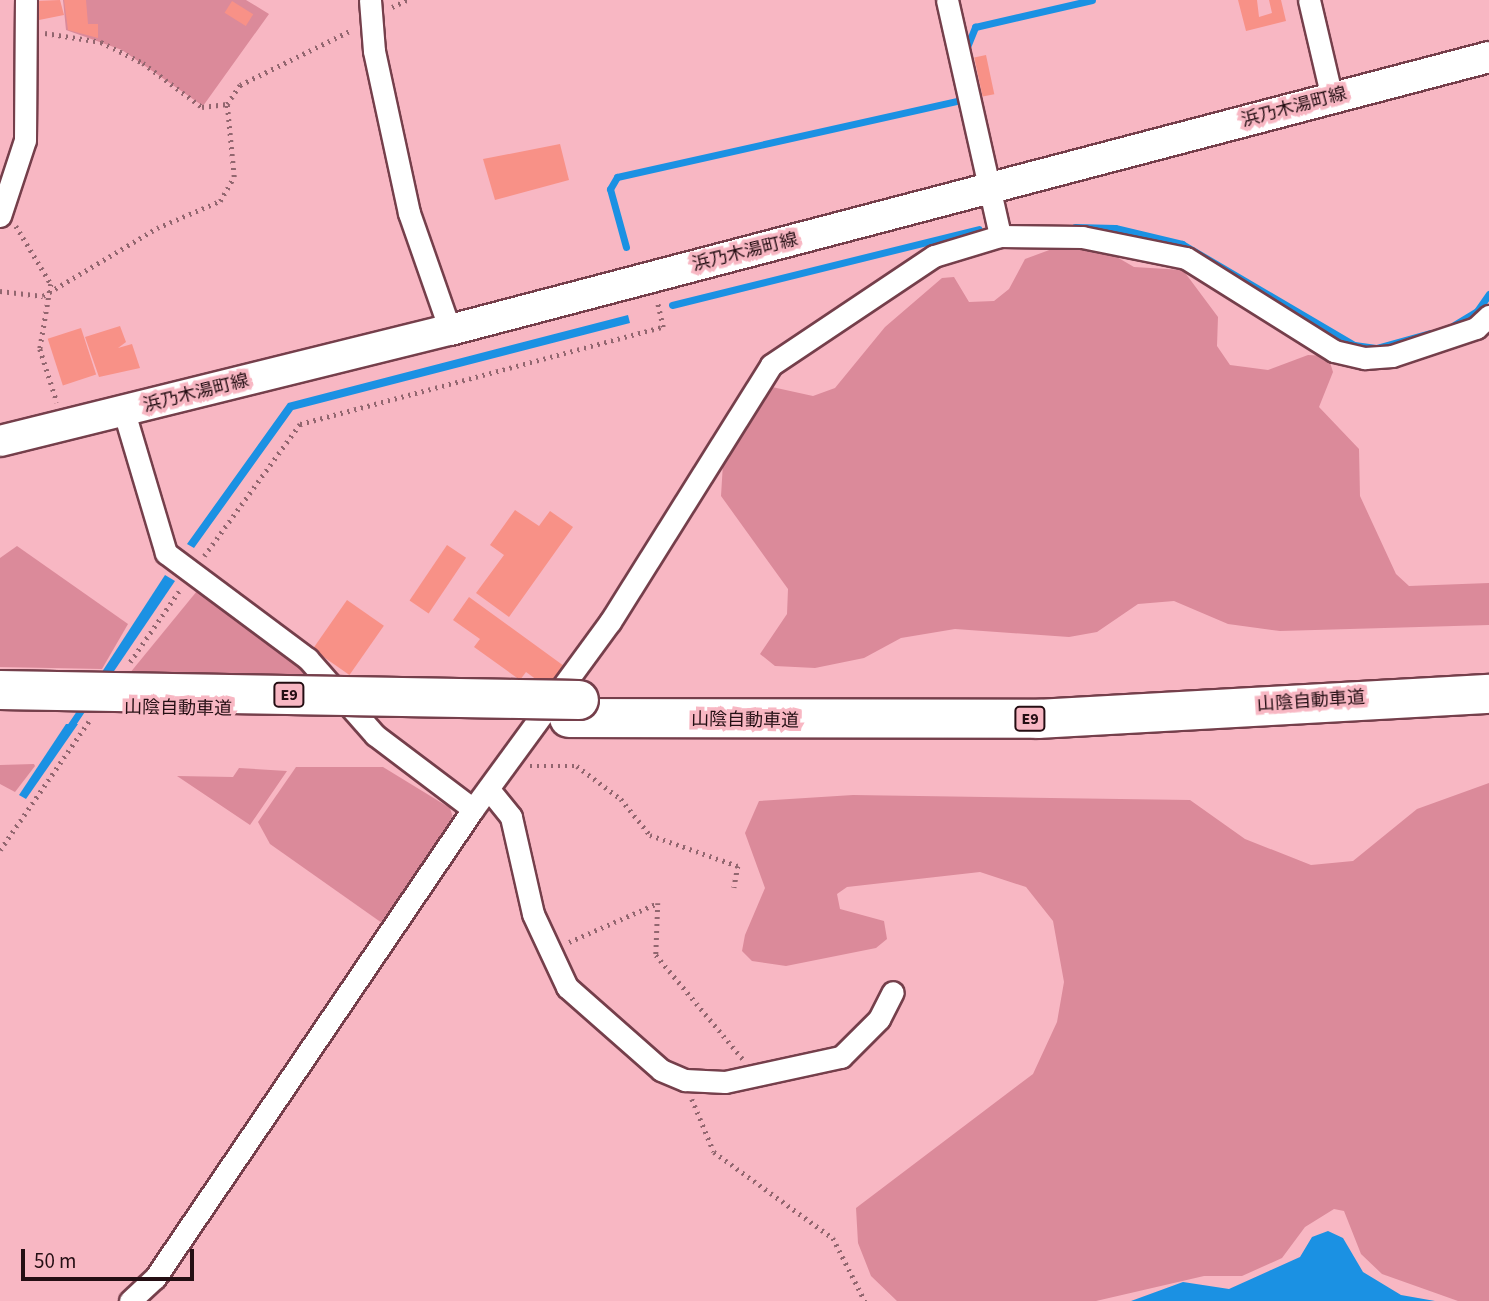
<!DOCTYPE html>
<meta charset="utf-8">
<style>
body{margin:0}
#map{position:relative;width:1489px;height:1301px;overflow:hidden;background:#f8b7c3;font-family:"Source Sans 3","Noto Sans JP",sans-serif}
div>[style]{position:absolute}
.green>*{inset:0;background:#db8a9a}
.water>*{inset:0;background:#1b91e3}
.stream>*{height:7px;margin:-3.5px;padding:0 3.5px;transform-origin:3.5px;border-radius:3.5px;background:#1b91e3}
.building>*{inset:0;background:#f89187;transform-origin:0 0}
.path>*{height:4.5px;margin-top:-2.25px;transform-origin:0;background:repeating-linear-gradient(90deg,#92666f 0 2px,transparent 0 7px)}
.roads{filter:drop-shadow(2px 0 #753f4b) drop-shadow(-2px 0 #753f4b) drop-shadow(0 2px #753f4b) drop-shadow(0 -2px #753f4b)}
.street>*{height:21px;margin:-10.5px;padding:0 10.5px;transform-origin:10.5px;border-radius:10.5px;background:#fff}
.secondary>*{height:30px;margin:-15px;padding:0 15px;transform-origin:15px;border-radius:15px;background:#fff}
.highway>*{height:38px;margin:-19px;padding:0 19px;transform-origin:19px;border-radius:19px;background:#fff}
.bridges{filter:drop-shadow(2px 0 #753f4b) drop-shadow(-2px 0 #753f4b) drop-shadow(0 2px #753f4b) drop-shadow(0 -2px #753f4b)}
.highway-bridge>*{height:38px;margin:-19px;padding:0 19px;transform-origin:19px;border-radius:19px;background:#fff}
span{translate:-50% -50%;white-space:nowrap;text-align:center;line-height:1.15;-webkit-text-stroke:7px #f8b7c3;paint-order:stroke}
.shield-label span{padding:2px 5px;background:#f8b7c3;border:2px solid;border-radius:5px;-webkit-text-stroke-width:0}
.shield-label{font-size:16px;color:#240e13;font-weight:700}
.street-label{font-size:18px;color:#240e13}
.scale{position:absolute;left:21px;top:1249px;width:173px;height:32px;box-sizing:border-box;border:4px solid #240e13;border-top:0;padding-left:9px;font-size:21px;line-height:24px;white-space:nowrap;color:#240e13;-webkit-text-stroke:5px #f8b7c3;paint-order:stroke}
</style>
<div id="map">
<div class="green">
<div style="clip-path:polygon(63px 0,246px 0,269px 14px,203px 106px,122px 50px,66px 30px)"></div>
<div style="clip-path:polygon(1052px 249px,1103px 249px,1134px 267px,1183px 270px,1218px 317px,1217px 346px,1230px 365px,1268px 370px,1308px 355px,1328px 356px,1333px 372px,1319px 407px,1359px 449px,1360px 496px,1396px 574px,1409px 586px,1489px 583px,1489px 625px,1280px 631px,1228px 624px,1174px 601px,1138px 604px,1097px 632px,1069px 637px,955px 629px,901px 638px,864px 658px,815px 668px,775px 666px,760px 654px,787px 614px,788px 589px,721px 496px,723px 463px,756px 403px,772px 387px,813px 396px,835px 388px,885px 327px,942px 278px,954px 277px,969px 302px,994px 301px,1009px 289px,1025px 259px)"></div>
<div style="clip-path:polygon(17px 546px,128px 624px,102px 669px,0 667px,0 558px)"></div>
<div style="clip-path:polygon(197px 591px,304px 672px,304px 683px,125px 679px)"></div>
<div style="clip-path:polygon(0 765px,34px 764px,35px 766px,15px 792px,0 784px)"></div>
<div style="clip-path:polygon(296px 767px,383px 767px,450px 808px,454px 821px,388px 921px,382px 923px,270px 844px,258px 822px)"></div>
<div style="clip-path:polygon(239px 768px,287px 771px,250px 825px,177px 776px,233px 777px)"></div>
<div style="clip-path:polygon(1489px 783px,1489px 1301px,1458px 1301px,1382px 1274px,1361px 1254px,1344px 1211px,1334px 1209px,1305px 1227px,1282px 1258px,1242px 1276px,1204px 1276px,1096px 1301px,897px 1301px,871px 1276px,858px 1243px,856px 1208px,1033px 1074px,1057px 1022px,1064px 982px,1053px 921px,1026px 887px,980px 872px,847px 887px,837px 894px,840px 909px,884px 921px,887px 939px,876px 948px,786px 966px,752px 961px,742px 951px,745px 935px,765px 888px,745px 833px,759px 801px,853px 795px,1190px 800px,1245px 839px,1311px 865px,1353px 861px,1417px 809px)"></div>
</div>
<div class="water">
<div style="clip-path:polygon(628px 315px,630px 323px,293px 410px,194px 548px,187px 544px,288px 403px)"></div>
<div style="clip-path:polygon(165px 575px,175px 581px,108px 680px,100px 675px)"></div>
<div style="clip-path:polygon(66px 724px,78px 724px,26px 799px,19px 795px)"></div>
<div style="clip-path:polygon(1328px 1231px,1343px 1238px,1363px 1272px,1401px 1295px,1435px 1301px,1131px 1301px,1183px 1282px,1229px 1289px,1300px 1257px,1312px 1237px)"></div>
</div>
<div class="stream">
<div style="left:967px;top:47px;width:22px;rotate:-68deg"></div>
<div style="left:975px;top:27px;width:120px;rotate:-13deg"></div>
<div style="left:1075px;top:227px;width:40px;rotate:1.4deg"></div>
<div style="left:1115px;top:228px;width:69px;rotate:13.4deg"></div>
<div style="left:1182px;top:244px;width:199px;rotate:30.4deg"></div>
<div style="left:1354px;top:345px;width:22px;rotate:8deg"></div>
<div style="left:1376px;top:348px;width:56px;rotate:-15.5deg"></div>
<div style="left:626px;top:247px;width:60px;rotate:-105.4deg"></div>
<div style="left:610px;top:189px;width:14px;rotate:-60deg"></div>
<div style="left:617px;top:177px;width:359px;rotate:-12.6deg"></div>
<div style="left:672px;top:305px;width:316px;rotate:-13.9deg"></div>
<div style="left:1454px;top:325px;width:27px;rotate:-31deg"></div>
<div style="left:1477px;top:311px;width:21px;rotate:-55deg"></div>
<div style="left:67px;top:731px;width:34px;rotate:-56deg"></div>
</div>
<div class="building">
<div style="clip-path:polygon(60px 0,64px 15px,39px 20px,35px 1px)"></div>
<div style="clip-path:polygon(64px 0,86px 0,88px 24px,98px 24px,98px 38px,68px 30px)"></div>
<div style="clip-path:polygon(1238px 0,1257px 0,1259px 17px,1272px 13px,1269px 0,1281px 0,1286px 21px,1246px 31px)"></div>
<div style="left:232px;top:1px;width:25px;height:14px;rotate:32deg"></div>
<div style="left:986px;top:55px;width:40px;height:12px;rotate:78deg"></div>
<div style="clip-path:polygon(560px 144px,569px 180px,495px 200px,483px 159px)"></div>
<div style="clip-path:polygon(120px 326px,126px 342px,118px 348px,132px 344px,140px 368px,99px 377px,85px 337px)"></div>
<div style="left:81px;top:328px;width:49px;height:35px;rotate:72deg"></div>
<div style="clip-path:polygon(515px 510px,539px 526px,550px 511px,573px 527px,509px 617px,476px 593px,504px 555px,490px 545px)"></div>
<div style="left:447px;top:545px;width:23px;height:67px;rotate:34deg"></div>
<div style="clip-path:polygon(469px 597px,564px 666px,548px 688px,526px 672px,520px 680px,474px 647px,480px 639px,453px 620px)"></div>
<div style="left:347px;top:600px;width:45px;height:60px;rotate:35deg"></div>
</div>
<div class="path">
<div style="left:392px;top:7px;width:17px;rotate:-25deg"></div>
<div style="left:45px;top:33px;width:57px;rotate:9.1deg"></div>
<div style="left:101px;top:42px;width:47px;rotate:26.6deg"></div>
<div style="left:143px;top:63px;width:74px;rotate:36.7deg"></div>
<div style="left:202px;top:107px;width:25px;rotate:-7deg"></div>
<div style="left:227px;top:104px;width:23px;rotate:-56deg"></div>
<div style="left:240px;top:85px;width:125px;rotate:-26.2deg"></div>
<div style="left:16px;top:226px;width:68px;rotate:58.9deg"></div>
<div style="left:51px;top:284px;width:66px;rotate:99.6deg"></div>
<div style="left:40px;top:349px;width:56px;rotate:72.2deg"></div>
<div style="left:0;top:291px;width:43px;rotate:6.6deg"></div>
<div style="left:43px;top:296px;width:133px;rotate:-30.8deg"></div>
<div style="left:157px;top:228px;width:69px;rotate:-23.2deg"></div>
<div style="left:220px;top:201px;width:28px;rotate:-60deg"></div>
<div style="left:234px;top:177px;width:73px;rotate:-95.5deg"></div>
<div style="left:204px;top:556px;width:163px;rotate:-54deg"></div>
<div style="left:300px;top:424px;width:376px;rotate:-15deg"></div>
<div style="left:663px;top:327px;width:27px;rotate:-103deg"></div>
<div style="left:130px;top:662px;width:90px;rotate:-55.4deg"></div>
<div style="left:530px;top:766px;width:47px"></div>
<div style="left:577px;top:766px;width:55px;rotate:36.9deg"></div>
<div style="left:621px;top:799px;width:46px;rotate:51.1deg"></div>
<div style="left:650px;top:835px;width:93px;rotate:19.4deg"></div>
<div style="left:738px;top:866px;width:22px;rotate:100deg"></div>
<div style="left:0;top:850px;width:157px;rotate:-55.4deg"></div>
<div style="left:569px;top:942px;width:97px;rotate:-23.7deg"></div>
<div style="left:658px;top:903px;width:52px;rotate:92.2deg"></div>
<div style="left:656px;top:955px;width:136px;rotate:50.1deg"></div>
<div style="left:692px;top:1099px;width:57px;rotate:67.5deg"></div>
<div style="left:714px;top:1152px;width:147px;rotate:35.9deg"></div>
<div style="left:833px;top:1238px;width:71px;rotate:63.1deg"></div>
</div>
<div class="roads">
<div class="street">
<div style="left:370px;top:0;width:51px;rotate:85.5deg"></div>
<div style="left:374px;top:51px;width:166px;rotate:77.8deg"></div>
<div style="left:409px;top:213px;width:124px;rotate:70.7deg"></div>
<div style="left:947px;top:0;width:242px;rotate:77.3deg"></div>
<div style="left:1000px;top:236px;width:82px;rotate:0.7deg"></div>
<div style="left:1082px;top:237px;width:106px;rotate:11.4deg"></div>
<div style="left:1186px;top:258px;width:175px;rotate:32.1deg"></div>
<div style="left:1334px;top:351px;width:32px;rotate:13deg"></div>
<div style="left:1365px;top:358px;width:27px;rotate:-4deg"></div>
<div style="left:1392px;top:356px;width:89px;rotate:-18.4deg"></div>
<div style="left:1476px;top:328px;width:18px;rotate:-43deg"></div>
<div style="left:1309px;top:0;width:101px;rotate:76.8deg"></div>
<div style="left:0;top:216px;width:80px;rotate:-71.8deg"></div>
<div style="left:25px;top:140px;width:140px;rotate:-89.6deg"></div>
<div style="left:124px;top:412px;width:147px;rotate:73.4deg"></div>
<div style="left:166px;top:553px;width:177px;rotate:36.7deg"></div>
<div style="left:308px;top:659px;width:101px;rotate:48.6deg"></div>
<div style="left:375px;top:735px;width:123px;rotate:37.1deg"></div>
<div style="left:491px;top:792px;width:32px;rotate:51deg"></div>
<div style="left:511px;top:817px;width:99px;rotate:77.2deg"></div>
<div style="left:533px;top:914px;width:81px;rotate:65deg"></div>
<div style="left:567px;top:987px;width:125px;rotate:41.4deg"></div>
<div style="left:661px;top:1070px;width:26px;rotate:23deg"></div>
<div style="left:685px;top:1080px;width:40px;rotate:2.9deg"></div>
<div style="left:725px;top:1082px;width:119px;rotate:-12.2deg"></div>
<div style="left:841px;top:1057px;width:54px;rotate:-45deg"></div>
<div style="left:879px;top:1019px;width:30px;rotate:-63deg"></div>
<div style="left:130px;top:1301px;width:34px;rotate:-43deg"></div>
<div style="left:155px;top:1278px;width:567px;rotate:-55.86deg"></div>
<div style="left:473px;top:809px;width:232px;rotate:-53.8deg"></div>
<div style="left:610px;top:622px;width:303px;rotate:-57.9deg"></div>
<div style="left:771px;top:365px;width:196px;rotate:-33.8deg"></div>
<div style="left:934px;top:256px;width:69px;rotate:-16.9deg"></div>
</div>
<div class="secondary">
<div style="left:0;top:441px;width:463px;rotate:-13.9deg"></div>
<div style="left:450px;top:330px;width:1074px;rotate:-14.72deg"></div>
</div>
<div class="highway">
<div style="left:569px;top:718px;width:469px;rotate:0.1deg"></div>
<div style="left:1038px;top:719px;width:452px;rotate:-3.2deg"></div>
</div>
</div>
<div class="bridges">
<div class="highway-bridge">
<div style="left:0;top:690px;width:579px;rotate:0.99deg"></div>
</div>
</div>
<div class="shield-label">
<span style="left:289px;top:695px">E9</span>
<span style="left:1030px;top:719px">E9</span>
</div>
<div class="street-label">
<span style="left:1294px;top:108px;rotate:-15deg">浜乃木湯町線</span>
<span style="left:745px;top:253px;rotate:-14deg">浜乃木湯町線</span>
<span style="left:196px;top:394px;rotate:-14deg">浜乃木湯町線</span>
<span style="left:1311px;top:702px;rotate:-4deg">山陰自動車道</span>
<span style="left:178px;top:709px;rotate:1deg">山陰自動車道</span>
<span style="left:745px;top:721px;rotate:1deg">山陰自動車道</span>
</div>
<div class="scale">50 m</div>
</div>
